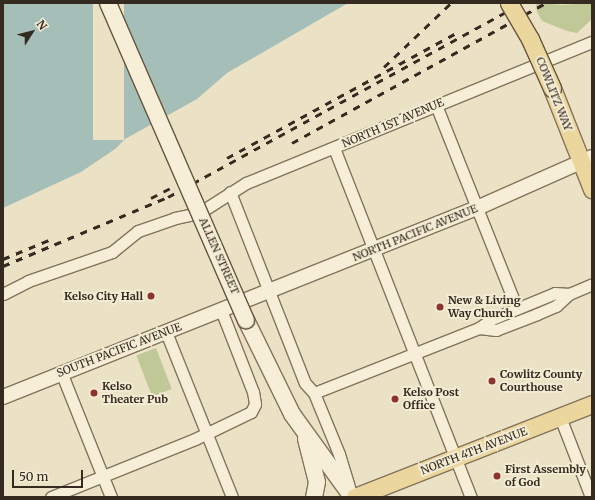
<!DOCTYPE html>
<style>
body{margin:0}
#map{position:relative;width:595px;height:500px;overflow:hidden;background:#ebe1c4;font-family:Merriweather,serif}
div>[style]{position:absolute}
.green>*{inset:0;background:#c0c898;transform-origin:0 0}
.water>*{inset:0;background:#a5beb8}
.pier>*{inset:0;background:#ebe1c4;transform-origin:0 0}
.roads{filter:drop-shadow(1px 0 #84735c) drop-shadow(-1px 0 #84735c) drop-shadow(0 1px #84735c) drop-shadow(0 -1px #84735c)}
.minor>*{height:11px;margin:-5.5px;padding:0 5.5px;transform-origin:5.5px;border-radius:5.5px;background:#f6eed6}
.tertiary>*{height:14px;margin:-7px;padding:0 7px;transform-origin:7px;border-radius:7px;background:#f6eed6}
.secondary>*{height:16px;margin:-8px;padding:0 8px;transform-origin:8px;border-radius:8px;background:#f6eed6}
.primary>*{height:17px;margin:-8.5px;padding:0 8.5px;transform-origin:8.5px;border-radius:8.5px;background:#ebd79e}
.rail>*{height:3px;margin-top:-1.5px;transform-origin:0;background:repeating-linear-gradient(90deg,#352a1f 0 7px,transparent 0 14px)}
.bridges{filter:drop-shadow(1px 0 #65543f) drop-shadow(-1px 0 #65543f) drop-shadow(0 1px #65543f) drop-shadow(0 -1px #65543f)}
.secondary-bridge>*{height:16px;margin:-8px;padding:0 8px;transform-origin:8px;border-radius:8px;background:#f6eed6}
.primary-bridge>*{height:17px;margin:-8.5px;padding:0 8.5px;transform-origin:8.5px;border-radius:8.5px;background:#ebd79e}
.dots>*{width:11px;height:11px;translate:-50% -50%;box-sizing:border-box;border:2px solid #f3ebd3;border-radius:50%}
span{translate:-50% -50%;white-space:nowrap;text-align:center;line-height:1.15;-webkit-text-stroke:4px #f3ebd3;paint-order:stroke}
.street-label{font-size:11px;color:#352a1f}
.poi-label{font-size:11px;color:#352a1f;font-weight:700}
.right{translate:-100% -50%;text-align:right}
.left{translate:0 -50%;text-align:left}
.frame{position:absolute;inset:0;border:4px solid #352a1f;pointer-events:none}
.north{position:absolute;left:12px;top:12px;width:40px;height:40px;-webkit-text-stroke:3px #f3ebd3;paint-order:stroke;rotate:54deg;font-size:11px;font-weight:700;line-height:16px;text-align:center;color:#352a1f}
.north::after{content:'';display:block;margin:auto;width:14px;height:18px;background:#352a1f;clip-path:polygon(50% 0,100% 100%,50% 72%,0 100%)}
.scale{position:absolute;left:12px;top:470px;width:71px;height:18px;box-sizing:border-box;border:2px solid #352a1f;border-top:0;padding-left:5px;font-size:12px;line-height:14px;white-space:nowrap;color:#352a1f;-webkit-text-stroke:3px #f3ebd3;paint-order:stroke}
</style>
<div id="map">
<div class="green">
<div style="clip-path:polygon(539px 3px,561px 5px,592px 3px,592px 19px,577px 33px,567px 31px,542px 21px,537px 12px,536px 5px)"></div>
<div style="left:156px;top:348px;width:44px;height:21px;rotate:69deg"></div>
</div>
<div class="water">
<div style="clip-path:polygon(3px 3px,348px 3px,227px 73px,197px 99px,125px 139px,115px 149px,81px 172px,3px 208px)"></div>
</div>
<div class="pier">
<div style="left:93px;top:3px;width:31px;height:137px"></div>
</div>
<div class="roads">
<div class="minor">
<div style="left:436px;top:105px;width:219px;rotate:68.3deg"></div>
<div style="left:334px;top:148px;width:375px;rotate:68.6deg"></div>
<div style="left:230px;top:192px;width:205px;rotate:68.6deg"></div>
<div style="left:305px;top:383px;width:13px;rotate:48deg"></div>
<div style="left:314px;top:393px;width:66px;rotate:67.7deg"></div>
<div style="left:339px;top:454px;width:34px;rotate:73deg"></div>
<div style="left:3px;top:294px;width:28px;rotate:-27deg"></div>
<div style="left:28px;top:281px;width:89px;rotate:-19deg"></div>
<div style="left:112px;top:252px;width:33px;rotate:-39deg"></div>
<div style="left:138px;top:231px;width:39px;rotate:-19deg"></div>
<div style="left:175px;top:218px;width:25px;rotate:-12deg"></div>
<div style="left:199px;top:213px;width:56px;rotate:-32.6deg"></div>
<div style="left:246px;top:183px;width:374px;rotate:-22.2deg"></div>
<div style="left:479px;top:328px;width:17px;rotate:7deg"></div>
<div style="left:496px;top:330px;width:44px;rotate:-21.3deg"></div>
<div style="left:537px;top:314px;width:21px;rotate:-23deg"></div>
<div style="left:556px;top:306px;width:18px;rotate:-43deg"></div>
<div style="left:569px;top:294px;width:25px;rotate:-23deg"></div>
<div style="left:166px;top:332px;width:178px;rotate:68.2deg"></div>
<div style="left:61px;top:372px;width:135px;rotate:68.2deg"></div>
<div style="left:314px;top:393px;width:177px;rotate:-21.5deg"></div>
<div style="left:479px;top:328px;width:16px;rotate:-35deg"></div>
<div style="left:492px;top:319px;width:68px;rotate:-22.4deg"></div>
<div style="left:555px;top:293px;width:14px;rotate:4deg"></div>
<div style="left:560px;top:417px;width:86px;rotate:68.8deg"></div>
<div style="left:51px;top:497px;width:155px;rotate:-21.9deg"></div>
<div style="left:195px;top:439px;width:62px;rotate:-25.7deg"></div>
<div style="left:251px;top:412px;width:9px;rotate:-63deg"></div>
<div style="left:255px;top:404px;width:12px;rotate:-99deg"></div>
<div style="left:253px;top:392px;width:88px;rotate:-111.3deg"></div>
</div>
<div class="tertiary">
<div style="left:3px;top:397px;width:510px;rotate:-21.74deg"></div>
<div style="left:477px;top:208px;width:126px;rotate:-23.9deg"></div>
</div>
<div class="secondary">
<div style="left:246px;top:320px;width:105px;rotate:63.9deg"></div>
<div style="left:292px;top:414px;width:102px;rotate:54.1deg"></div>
<div style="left:306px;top:439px;width:44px;rotate:75.7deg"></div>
<div style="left:317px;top:482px;width:15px;rotate:101deg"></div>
</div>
<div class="primary">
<div style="left:552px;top:88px;width:109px;rotate:68.4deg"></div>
<div style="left:355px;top:497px;width:255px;rotate:-21.4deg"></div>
</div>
</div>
<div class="rail">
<div style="left:384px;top:67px;width:93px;rotate:-43.7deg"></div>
<div style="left:292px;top:143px;width:290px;rotate:-28.9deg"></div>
<div style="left:227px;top:158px;width:265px;rotate:-28.6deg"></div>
<div style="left:151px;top:198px;width:28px;rotate:-27deg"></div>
<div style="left:3px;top:259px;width:50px;rotate:-22.4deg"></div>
<div style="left:3px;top:266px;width:179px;rotate:-22.7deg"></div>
<div style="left:168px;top:197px;width:405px;rotate:-28.7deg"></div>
</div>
<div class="bridges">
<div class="secondary-bridge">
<div style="left:108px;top:3px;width:346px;rotate:66.5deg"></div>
</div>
<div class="primary-bridge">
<div style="left:509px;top:3px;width:42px;rotate:59.7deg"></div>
<div style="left:530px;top:39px;width:54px;rotate:65.8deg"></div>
</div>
</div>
<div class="dots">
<div style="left:151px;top:296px;background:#8e3430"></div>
<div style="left:440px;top:307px;background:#8e3430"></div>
<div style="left:492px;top:381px;background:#8e3430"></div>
<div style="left:94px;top:393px;background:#8e3430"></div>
<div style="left:395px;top:399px;background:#8e3430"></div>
<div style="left:497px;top:476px;background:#8e3430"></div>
</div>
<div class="street-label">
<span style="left:554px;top:94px;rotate:68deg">COWLITZ WAY</span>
<span style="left:393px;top:123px;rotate:-23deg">NORTH 1ST AVENUE</span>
<span style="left:415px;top:233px;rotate:-22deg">NORTH PACIFIC AVENUE</span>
<span style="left:219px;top:256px;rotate:66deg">ALLEN STREET</span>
<span style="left:119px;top:350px;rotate:-21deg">SOUTH PACIFIC AVENUE</span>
<span style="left:474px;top:451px;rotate:-21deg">NORTH 4TH AVENUE</span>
</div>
<div class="poi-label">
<span class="right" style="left:143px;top:296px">Kelso City Hall</span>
<span class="left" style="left:448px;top:307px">New &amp; Living<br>Way Church</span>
<span class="left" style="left:500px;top:381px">Cowlitz County<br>Courthouse</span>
<span class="left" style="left:102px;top:393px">Kelso<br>Theater Pub</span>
<span class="left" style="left:403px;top:399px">Kelso Post<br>Office</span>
<span class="left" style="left:505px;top:476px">First Assembly<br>of God</span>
</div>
<div class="frame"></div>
<div class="north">N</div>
<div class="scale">50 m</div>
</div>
